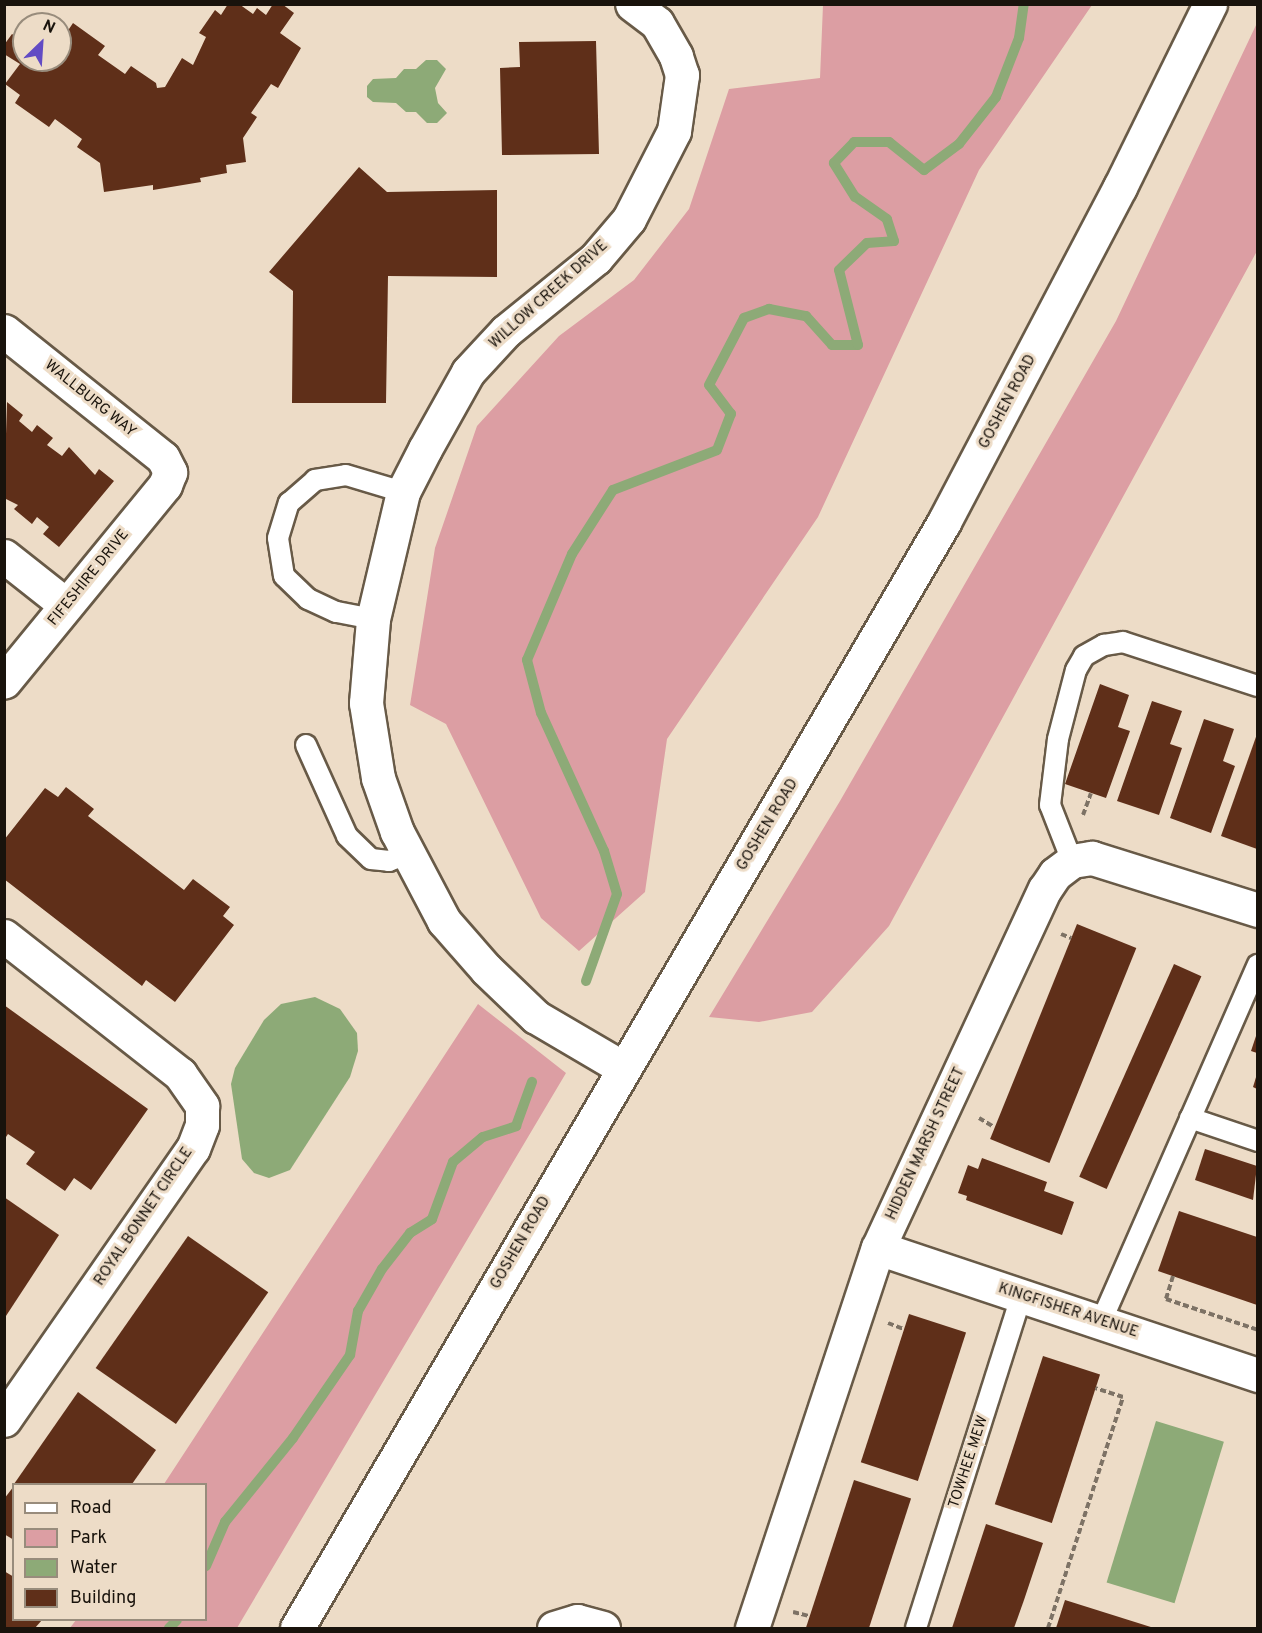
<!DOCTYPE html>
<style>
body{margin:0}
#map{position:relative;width:1262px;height:1633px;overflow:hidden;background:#eddcc7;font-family:Overpass,sans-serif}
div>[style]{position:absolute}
.green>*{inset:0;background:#dc9ea3}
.water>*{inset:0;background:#8daa77;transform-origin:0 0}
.stream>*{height:10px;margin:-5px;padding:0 5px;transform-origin:5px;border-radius:5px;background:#8daa77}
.building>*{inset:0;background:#5f2f19;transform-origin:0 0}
.path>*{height:4px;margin-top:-2px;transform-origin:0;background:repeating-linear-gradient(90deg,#7d7265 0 6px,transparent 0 9px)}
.roads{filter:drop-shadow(2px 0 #685a47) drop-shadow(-2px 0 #685a47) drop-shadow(0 2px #685a47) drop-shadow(0 -2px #685a47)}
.lane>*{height:20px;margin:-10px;padding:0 10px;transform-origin:10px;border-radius:10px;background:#fff}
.street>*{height:33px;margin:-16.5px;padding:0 16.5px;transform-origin:16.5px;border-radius:16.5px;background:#fff}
.secondary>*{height:33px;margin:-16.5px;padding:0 16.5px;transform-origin:16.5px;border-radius:16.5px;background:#fff}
span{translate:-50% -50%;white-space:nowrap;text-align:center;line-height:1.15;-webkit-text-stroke:6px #eddcc7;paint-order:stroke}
.street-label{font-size:15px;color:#19130c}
.frame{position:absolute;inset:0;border:6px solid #19130c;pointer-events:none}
.legend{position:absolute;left:12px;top:1483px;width:195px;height:138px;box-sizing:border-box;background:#eddcc7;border:2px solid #988c7c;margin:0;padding:8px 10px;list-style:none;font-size:18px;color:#19130c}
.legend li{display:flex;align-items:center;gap:12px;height:30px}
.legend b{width:30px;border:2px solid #988c7c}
.north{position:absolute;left:12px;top:12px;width:60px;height:60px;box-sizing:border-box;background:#eddcc7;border:2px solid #988c7c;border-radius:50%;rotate:25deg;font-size:16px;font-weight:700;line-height:24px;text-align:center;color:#19130c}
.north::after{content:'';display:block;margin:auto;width:21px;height:27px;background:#624bc4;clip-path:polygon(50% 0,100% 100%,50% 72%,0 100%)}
</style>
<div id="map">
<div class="green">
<div style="clip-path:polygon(823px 5px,1092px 5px,979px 170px,818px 517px,667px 739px,645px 892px,579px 951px,541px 918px,446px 724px,410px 705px,435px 548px,477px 426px,559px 336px,634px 280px,689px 209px,729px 89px,820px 78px)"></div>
<div style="clip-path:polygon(1257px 23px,1257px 251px,889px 926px,812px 1012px,759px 1022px,709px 1017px,840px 801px,1116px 321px)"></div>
<div style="clip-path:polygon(478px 1004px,566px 1073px,237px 1628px,70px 1628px,76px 1620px,206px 1620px,206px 1484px,164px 1484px)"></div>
</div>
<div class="water">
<div style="clip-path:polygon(426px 60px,437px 60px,446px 69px,435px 88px,438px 103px,447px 113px,437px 123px,427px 123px,416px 112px,406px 112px,396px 103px,373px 102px,367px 97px,367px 86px,373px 79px,396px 78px,404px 69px,416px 69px)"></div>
<div style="clip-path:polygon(315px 997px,340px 1009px,357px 1033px,358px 1051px,350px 1077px,290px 1170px,269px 1178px,254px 1173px,242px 1159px,231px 1084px,235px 1068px,264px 1020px,281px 1004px)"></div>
<div style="left:1156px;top:1421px;width:71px;height:169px;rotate:17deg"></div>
</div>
<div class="stream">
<div style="left:586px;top:981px;width:92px;rotate:-70.4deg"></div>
<div style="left:617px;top:894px;width:45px;rotate:-106.8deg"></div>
<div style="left:604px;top:851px;width:152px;rotate:-114.5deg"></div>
<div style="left:541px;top:713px;width:55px;rotate:-104.8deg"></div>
<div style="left:527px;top:660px;width:115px;rotate:-67deg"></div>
<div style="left:572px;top:554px;width:76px;rotate:-57.4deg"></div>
<div style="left:613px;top:490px;width:111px;rotate:-21deg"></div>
<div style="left:717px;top:450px;width:39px;rotate:-69deg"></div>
<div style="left:731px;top:414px;width:36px;rotate:-127deg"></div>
<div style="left:709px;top:385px;width:76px;rotate:-62.4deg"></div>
<div style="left:744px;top:318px;width:27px;rotate:-20deg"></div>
<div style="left:769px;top:309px;width:38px;rotate:11deg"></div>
<div style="left:806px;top:316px;width:39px;rotate:48deg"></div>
<div style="left:832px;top:345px;width:26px"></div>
<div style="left:858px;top:345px;width:77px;rotate:-104.2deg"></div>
<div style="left:839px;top:270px;width:39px;rotate:-44deg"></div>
<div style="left:867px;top:243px;width:27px;rotate:-4deg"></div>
<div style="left:894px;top:241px;width:23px;rotate:-108deg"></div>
<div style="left:887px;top:219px;width:39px;rotate:-145deg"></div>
<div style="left:855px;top:197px;width:40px;rotate:-122deg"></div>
<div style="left:834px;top:163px;width:29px;rotate:-46deg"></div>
<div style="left:854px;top:142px;width:35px"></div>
<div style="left:889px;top:142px;width:45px;rotate:38.7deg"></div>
<div style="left:924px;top:170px;width:44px;rotate:-36.6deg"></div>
<div style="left:959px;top:144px;width:60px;rotate:-51.8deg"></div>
<div style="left:996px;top:97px;width:63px;rotate:-68.7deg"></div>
<div style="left:1019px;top:38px;width:34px;rotate:-82deg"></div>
<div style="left:206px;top:1566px;width:48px;rotate:-66.6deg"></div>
<div style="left:225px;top:1522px;width:108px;rotate:-51deg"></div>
<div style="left:293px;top:1438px;width:101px;rotate:-55.5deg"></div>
<div style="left:350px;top:1355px;width:45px;rotate:-79.7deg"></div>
<div style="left:358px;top:1311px;width:48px;rotate:-60.3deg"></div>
<div style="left:382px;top:1269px;width:46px;rotate:-52.1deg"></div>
<div style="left:410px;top:1233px;width:26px;rotate:-32deg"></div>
<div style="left:432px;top:1219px;width:61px;rotate:-69.8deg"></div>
<div style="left:453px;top:1162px;width:39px;rotate:-40deg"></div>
<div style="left:483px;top:1137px;width:35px;rotate:-18deg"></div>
<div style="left:516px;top:1126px;width:47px;rotate:-70deg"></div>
<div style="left:169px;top:1628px;width:11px;rotate:-45deg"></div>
</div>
<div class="building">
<div style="clip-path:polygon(228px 4px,239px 4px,253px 14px,257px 8px,266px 15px,273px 4px,282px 4px,294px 13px,280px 33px,301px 48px,278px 88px,271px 84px,251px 113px,257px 117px,243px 138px,246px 162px,226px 165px,227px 173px,200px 178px,201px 182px,153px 190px,153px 185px,104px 192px,100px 163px,77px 147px,82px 139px,55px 119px,49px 127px,15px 103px,20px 95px,5px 84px,20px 64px,4px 54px,4px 45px,12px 34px,24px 42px,24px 60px,60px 60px,60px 27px,67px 32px,73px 23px,105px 46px,98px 55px,125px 74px,131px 66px,156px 83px,157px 88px,165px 87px,182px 58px,193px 65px,206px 37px,199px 33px,215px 10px,221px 15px)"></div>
<div style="clip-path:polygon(596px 41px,599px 154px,502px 155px,500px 68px,520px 67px,519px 42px)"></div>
<div style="clip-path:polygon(359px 167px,387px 192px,497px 190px,497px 277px,388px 276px,386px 403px,292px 403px,293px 291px,269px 272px)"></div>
<div style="clip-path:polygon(7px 402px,23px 415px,19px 421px,32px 432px,37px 425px,53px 438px,47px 445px,62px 456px,69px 447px,95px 475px,99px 469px,114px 481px,59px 547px,43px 534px,49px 527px,37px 517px,32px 524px,14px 509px,18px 505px,4px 498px)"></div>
<div style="clip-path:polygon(1100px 684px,1129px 695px,1118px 727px,1130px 731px,1106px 798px,1065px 784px)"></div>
<div style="clip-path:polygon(1152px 701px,1182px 711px,1170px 744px,1182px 748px,1159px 815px,1117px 801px)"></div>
<div style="clip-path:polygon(1204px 719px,1234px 729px,1223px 761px,1235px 766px,1211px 833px,1170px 818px)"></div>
<div style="clip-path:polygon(1257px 734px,1257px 849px,1221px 836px)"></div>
<div style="clip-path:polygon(66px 787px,94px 809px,88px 816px,184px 890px,193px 879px,230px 907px,223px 916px,234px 925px,175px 1002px,146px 980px,142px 986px,4px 879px,4px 840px,45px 788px,58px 797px)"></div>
<div style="left:1077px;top:924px;width:64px;height:232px;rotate:22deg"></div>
<div style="left:1174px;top:964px;width:30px;height:233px;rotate:24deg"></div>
<div style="clip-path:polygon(4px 1005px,148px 1109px,91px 1190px,74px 1178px,65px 1191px,26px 1164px,35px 1152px,8px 1134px,4px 1140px)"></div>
<div style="clip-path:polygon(1257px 1033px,1257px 1053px,1251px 1051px)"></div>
<div style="clip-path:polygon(1257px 1074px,1257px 1089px,1253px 1087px)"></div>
<div style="clip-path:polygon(1205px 1149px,1257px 1166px,1253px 1200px,1195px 1180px)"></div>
<div style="clip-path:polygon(982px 1158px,1047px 1182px,1044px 1191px,1074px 1202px,1062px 1235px,966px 1200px,967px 1196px,958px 1193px,968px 1165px,978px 1169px)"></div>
<div style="clip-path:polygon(4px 1197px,59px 1235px,4px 1319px)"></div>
<div style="clip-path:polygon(1179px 1211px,1257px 1237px,1257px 1305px,1158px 1271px)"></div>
<div style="left:188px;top:1236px;width:98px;height:161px;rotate:35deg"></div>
<div style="left:909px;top:1314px;width:60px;height:156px;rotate:18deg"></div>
<div style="left:1043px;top:1356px;width:60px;height:156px;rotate:18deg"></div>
<div style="clip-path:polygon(78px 1392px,156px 1450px,132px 1484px,14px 1484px)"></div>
<div style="left:854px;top:1480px;width:60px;height:156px;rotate:18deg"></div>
<div style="clip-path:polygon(14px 1486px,14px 1540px,4px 1534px,4px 1499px)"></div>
<div style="clip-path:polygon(986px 1524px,1043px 1543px,1024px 1600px,1014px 1628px,952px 1628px)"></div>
<div style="clip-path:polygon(4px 1571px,14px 1577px,14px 1620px,42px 1620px,35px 1628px,4px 1628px)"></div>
<div style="clip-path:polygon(1065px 1600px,1154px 1628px,1056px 1628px)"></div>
</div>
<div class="path">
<div style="left:1083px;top:815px;width:23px;rotate:-70deg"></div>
<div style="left:1061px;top:934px;width:11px;rotate:22deg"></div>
<div style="left:979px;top:1118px;width:17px;rotate:31deg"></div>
<div style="left:1173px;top:1276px;width:24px;rotate:107deg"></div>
<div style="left:1166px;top:1299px;width:97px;rotate:18.6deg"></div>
<div style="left:888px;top:1323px;width:17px;rotate:21deg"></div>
<div style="left:793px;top:1612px;width:16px;rotate:14deg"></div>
<div style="left:1048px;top:1628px;width:243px;rotate:-72deg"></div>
<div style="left:1123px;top:1397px;width:29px;rotate:-162deg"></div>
</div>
<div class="roads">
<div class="lane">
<div style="left:373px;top:619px;width:38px;rotate:-169deg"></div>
<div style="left:336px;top:612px;width:31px;rotate:-155deg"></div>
<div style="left:308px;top:599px;width:33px;rotate:-136deg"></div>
<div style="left:284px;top:576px;width:38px;rotate:-99deg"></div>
<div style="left:278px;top:538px;width:37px;rotate:-73deg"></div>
<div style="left:289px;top:503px;width:35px;rotate:-41deg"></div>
<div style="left:315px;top:480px;width:31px;rotate:-9deg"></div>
<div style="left:346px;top:475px;width:59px;rotate:16.6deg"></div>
<div style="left:306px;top:745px;width:100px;rotate:65.7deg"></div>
<div style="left:347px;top:836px;width:33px;rotate:44deg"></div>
<div style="left:371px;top:859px;width:18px;rotate:6deg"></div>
<div style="left:389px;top:861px;width:19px;rotate:-21deg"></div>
<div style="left:1072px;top:861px;width:60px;rotate:-111.4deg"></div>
<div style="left:1050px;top:805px;width:66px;rotate:-83.1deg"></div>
<div style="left:1058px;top:739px;width:71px;rotate:-75.4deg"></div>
<div style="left:1076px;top:670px;width:16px;rotate:-60deg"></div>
<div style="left:1084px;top:656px;width:23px;rotate:-29deg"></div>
<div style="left:1104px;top:645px;width:19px;rotate:-9deg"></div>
<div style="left:1123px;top:642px;width:142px;rotate:18.1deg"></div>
<div style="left:1190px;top:1118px;width:72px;rotate:18.7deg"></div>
<div style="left:1101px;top:1322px;width:390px;rotate:-66.3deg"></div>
<div style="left:916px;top:1628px;width:348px;rotate:-72.4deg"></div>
</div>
<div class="street">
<div style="left:4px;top:331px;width:203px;rotate:38.6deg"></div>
<div style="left:163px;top:458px;width:16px;rotate:63deg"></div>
<div style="left:170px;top:472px;width:14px;rotate:111deg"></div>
<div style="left:165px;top:485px;width:254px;rotate:129.3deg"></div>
<div style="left:4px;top:556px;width:79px;rotate:38.3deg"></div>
<div style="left:4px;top:936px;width:224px;rotate:38.1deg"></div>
<div style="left:180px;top:1074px;width:39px;rotate:55deg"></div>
<div style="left:202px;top:1106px;width:19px;rotate:90deg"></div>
<div style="left:202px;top:1125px;width:25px;rotate:111deg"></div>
<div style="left:193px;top:1148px;width:331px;rotate:124.8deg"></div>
<div style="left:623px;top:1068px;width:101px;rotate:-149.6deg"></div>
<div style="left:536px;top:1017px;width:69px;rotate:-136.2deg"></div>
<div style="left:486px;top:969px;width:64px;rotate:-131.2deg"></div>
<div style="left:444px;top:921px;width:101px;rotate:-117.8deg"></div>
<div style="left:397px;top:832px;width:57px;rotate:-109.4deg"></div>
<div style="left:378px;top:778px;width:76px;rotate:-99.1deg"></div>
<div style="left:366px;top:703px;width:84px;rotate:-85.2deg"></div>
<div style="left:373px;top:619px;width:130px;rotate:-76.7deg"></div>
<div style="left:403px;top:492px;width:48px;rotate:-62.9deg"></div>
<div style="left:425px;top:449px;width:88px;rotate:-60.8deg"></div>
<div style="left:468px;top:372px;width:56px;rotate:-47.2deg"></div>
<div style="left:506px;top:331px;width:116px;rotate:-39deg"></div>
<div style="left:596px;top:258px;width:51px;rotate:-49.8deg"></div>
<div style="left:629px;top:219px;width:99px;rotate:-62.9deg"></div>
<div style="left:674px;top:131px;width:57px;rotate:-81.9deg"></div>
<div style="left:682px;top:75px;width:20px;rotate:-108deg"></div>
<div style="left:676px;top:56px;width:38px;rotate:-120deg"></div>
<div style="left:657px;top:23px;width:31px;rotate:-143deg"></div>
<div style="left:878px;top:1248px;width:401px;rotate:18.5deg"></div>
<div style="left:554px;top:1628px;width:24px;rotate:-17deg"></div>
<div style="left:577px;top:1621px;width:27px;rotate:15deg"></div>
<div style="left:752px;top:1628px;width:400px;rotate:-71.7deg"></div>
<div style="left:878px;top:1248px;width:396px;rotate:-65.1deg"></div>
<div style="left:1045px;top:889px;width:18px;rotate:-56deg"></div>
<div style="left:1055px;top:874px;width:21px;rotate:-37deg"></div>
<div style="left:1072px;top:861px;width:20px;rotate:-9deg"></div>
<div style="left:1092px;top:858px;width:174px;rotate:17.4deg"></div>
</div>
<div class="secondary">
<div style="left:297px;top:1628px;width:1281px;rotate:-59.67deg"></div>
<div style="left:944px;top:522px;width:378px;rotate:-62.3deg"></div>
<div style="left:1120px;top:187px;width:204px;rotate:-63.8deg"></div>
</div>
</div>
<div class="street-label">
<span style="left:549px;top:295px;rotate:-42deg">WILLOW CREEK DRIVE</span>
<span style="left:90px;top:399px;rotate:39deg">WALLBURG WAY</span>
<span style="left:1008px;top:402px;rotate:-62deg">GOSHEN ROAD</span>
<span style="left:89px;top:578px;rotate:-51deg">FIFESHIRE DRIVE</span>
<span style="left:768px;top:825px;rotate:-59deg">GOSHEN ROAD</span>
<span style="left:926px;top:1144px;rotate:-65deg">HIDDEN MARSH STREET</span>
<span style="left:144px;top:1217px;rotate:-56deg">ROYAL BONNET CIRCLE</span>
<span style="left:521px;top:1243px;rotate:-60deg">GOSHEN ROAD</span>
<span style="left:1068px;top:1311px;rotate:18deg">KINGFISHER AVENUE</span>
<span style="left:969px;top:1462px;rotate:-72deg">TOWHEE MEW</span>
</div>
<div class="frame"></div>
<ul class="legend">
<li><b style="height:8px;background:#fff"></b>Road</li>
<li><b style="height:16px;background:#dc9ea3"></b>Park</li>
<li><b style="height:16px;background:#8daa77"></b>Water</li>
<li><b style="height:16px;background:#5f2f19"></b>Building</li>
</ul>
<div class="north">N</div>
</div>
